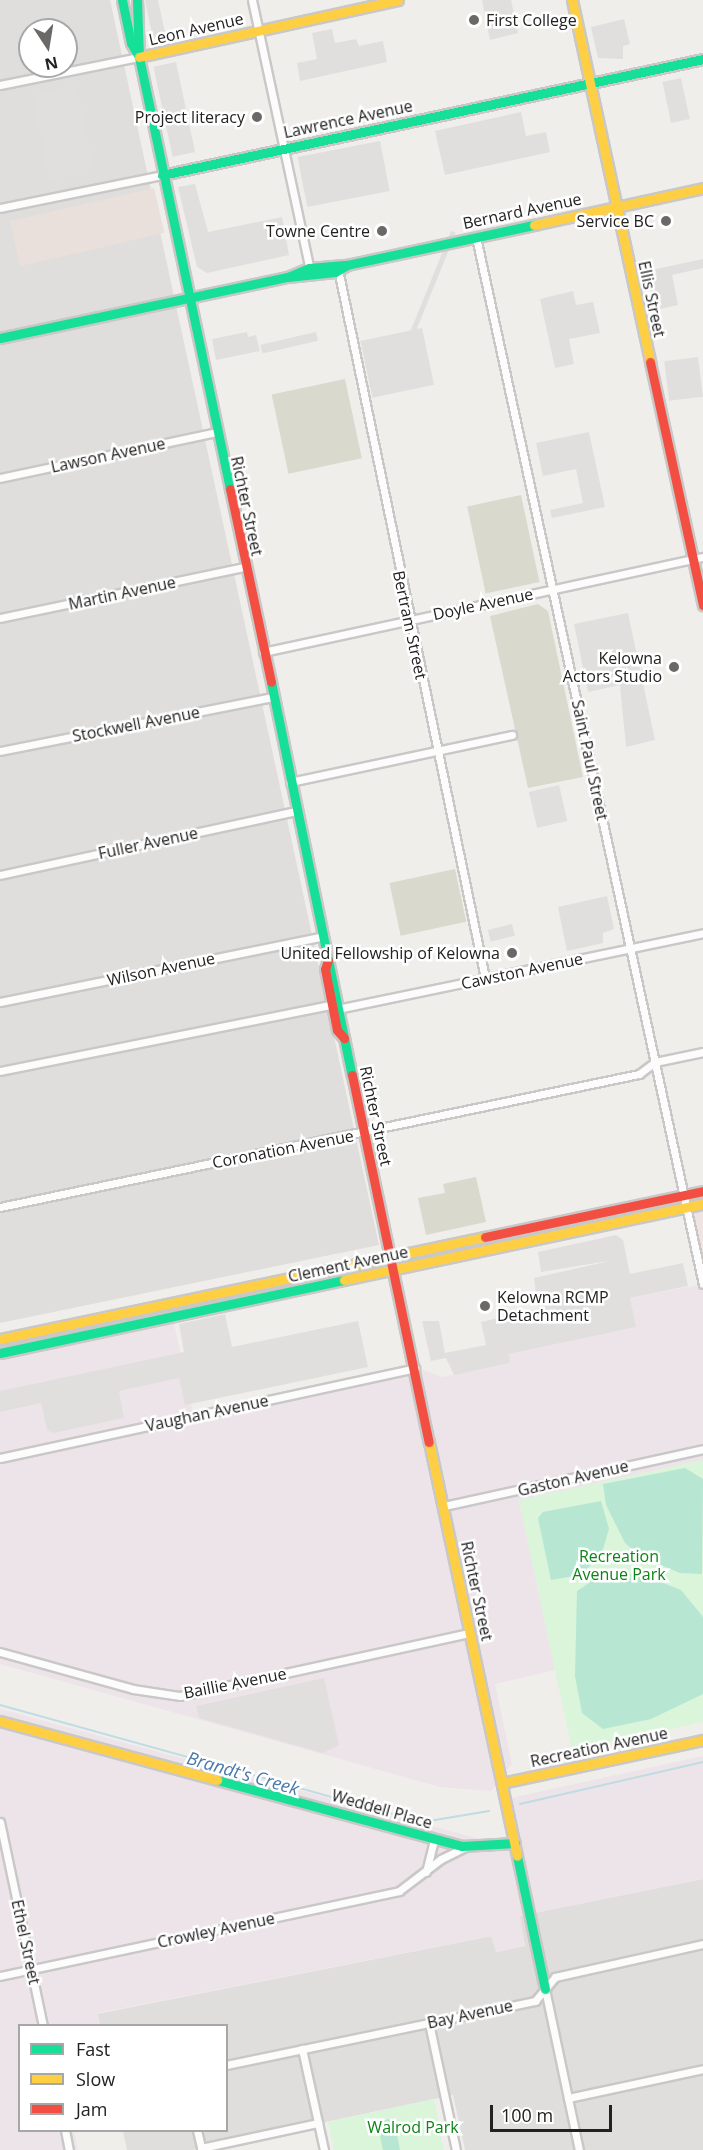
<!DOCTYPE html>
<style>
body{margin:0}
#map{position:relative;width:703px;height:2150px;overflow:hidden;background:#f0eeeb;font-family:"Open Sans",sans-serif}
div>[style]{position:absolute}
.residential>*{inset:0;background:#dfdedc}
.commercial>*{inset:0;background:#f1e3e1}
.industrial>*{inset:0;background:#ede4e9}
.military>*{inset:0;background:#eae0db;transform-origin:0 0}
.construction>*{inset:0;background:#d9d9cd;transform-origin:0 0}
.park>*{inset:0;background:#daf5da}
.pitch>*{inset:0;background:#b7e6d2}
.parking>*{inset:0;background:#e0dfde;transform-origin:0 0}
.stream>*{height:2px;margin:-1px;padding:0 1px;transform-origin:1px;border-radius:1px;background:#bfdbe3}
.roads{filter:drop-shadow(2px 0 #c9c8c7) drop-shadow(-2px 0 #c9c8c7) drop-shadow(0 2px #c9c8c7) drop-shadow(0 -2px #c9c8c7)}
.street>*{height:7px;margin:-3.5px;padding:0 3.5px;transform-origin:3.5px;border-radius:3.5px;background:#fdfcfc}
.fast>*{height:9px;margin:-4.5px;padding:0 4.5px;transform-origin:4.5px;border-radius:4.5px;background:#16e098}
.slow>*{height:9px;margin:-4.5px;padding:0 4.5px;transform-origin:4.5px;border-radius:4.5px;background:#ffcf43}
.jam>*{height:9px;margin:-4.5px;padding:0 4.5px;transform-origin:4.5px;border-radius:4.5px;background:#f24e42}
.dots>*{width:16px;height:16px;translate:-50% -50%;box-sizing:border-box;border:3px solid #fff;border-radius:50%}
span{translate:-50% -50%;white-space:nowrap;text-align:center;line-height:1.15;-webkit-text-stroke:5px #fff;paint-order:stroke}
.poi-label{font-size:16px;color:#222}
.left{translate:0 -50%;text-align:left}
.right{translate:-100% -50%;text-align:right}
.street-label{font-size:16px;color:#222}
.park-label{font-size:16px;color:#0c8416}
.water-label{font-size:18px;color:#4a7aab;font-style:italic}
.legend{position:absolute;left:18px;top:2024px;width:210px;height:108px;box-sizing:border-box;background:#fff;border:2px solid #a7a7a7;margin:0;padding:8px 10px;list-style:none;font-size:18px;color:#222}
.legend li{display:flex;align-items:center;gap:12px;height:30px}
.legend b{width:30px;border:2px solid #a7a7a7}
.north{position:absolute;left:18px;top:18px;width:60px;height:60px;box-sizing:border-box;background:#fff;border:2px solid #a7a7a7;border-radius:50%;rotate:168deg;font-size:16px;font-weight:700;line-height:24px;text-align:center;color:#222}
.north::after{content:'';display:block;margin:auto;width:21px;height:27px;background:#6a6968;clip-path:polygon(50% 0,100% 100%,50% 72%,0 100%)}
.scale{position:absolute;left:490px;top:2105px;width:122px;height:27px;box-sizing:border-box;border:3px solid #222;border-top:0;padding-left:8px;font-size:18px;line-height:21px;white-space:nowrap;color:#222;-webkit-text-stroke:4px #fff;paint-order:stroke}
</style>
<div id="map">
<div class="residential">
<div style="clip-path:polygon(evenodd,0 0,110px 0,379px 1245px,0 1323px,0 0,30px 30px,66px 30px,66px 66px,30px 66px,30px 30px)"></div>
<div style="clip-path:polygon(703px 1879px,703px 2150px,465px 2150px,453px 2095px,192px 2150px,127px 2150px,123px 2131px,226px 2130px,226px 2026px,100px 2025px,97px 2014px,492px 1936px,496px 1952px,525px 1946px,519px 1916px)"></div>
</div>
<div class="commercial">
<div style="clip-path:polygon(703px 1191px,703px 1277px,683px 1195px)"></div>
</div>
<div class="industrial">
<div style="clip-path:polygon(703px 1284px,703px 1460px,519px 1500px,555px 1670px,495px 1684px,512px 1764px,491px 1791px,440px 1787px,0 1664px,0 1344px,171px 1309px,194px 1417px,424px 1370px,442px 1377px,510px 1363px,508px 1354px,635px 1327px,630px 1298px)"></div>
<div style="clip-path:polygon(0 1709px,484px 1840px,509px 1836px,501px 1800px,703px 1756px,703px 1879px,520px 1916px,525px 1946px,496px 1952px,491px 1936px,98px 2013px,100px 2025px,20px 2026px,20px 2130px,74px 2131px,78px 2150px,0 2150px)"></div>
</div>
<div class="military">
<div style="left:154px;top:188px;width:46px;height:148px;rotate:77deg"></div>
</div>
<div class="construction">
<div style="left:345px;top:379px;width:81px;height:75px;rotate:78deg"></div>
<div style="left:521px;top:495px;width:89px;height:55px;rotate:78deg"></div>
<div style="clip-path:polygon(538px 604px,548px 611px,583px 777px,528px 788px,490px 616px)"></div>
<div style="left:455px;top:869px;width:54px;height:67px;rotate:78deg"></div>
<div style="clip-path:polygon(476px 1177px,486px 1222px,426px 1235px,418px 1198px,445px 1193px,443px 1184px)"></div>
</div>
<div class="park">
<div style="clip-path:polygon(703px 1460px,703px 1722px,572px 1750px,519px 1500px)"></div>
<div style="clip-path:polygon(434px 2099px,444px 2150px,334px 2150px,328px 2122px)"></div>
</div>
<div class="pitch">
<div style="clip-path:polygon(685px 1468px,703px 1479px,702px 1574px,680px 1573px,641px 1557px,625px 1543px,606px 1505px,603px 1484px)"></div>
<div style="clip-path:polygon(601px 1501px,609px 1529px,601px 1556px,580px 1575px,551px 1580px,538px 1518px,543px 1512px)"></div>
<div style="clip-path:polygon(638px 1573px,681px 1590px,703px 1617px,703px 1694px,651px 1719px,603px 1729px,582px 1713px,575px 1676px,577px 1591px,595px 1579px)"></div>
<div style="clip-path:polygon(394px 2118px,400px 2150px,383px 2150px,377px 2122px)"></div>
</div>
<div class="parking">
<div style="clip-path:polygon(145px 0,158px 0,166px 37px,161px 40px,153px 38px)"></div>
<div style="clip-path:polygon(482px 0,511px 0,518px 33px,490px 40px)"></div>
<div style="clip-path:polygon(624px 19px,630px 44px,623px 46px,623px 59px,598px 58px,591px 27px)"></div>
<div style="clip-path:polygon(332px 29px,335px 43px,356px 39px,359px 46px,383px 41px,387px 62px,300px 81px,297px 63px,317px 59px,312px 33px)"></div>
<div style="left:176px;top:62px;width:92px;height:23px;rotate:78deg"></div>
<div style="left:681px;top:78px;width:42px;height:19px;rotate:78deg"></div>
<div style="clip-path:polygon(77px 85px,93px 165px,86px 167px,87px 173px,49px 180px,32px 95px)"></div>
<div style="clip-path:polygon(521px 112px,526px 136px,546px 132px,550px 152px,445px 175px,435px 131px)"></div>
<div style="left:380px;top:141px;width:51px;height:84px;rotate:79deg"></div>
<div style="clip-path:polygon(195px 184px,208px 232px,282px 217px,289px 255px,207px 273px,197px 267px,178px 187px)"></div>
<div style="left:451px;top:231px;width:5px;height:123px;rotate:22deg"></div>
<div style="clip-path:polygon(703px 259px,703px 268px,672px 275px,678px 305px,655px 310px,647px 271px)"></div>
<div style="clip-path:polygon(573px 291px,576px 305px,593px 302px,600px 333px,569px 339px,574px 364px,555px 368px,540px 299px)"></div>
<div style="left:422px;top:328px;width:58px;height:63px;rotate:78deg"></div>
<div style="clip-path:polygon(247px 332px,248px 337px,256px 335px,260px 351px,216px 360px,212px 339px)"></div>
<div style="left:316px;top:332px;width:9px;height:57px;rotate:77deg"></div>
<div style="left:698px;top:357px;width:40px;height:34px;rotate:83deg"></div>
<div style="clip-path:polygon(589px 432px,605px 507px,552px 518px,550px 510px,583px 503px,576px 469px,543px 476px,536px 443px)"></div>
<div style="clip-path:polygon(628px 613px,655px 740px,626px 747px,620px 685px,588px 692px,574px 624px)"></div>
<div style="left:559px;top:785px;width:37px;height:31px;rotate:77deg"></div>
<div style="clip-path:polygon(607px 896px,614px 929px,603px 933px,603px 943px,567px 951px,558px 907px)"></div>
<div style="left:512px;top:924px;width:12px;height:25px;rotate:76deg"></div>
<div style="clip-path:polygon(616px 1235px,623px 1240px,630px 1274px,683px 1263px,688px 1286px,630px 1298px,636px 1327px,509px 1354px,510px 1363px,454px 1375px,446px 1358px,431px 1361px,422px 1321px,439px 1321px,445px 1353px,486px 1345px,481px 1322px,538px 1309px,534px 1278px,614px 1260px,541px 1272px,538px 1252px)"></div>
<div style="clip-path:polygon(225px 1314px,232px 1347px,358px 1321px,368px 1367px,185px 1405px,179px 1378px,119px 1391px,124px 1418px,53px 1433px,47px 1430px,41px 1403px,0 1412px,0 1391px,184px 1352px,179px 1324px)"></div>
<div style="clip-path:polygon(324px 1678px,339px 1745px,323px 1753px,199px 1718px,196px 1706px)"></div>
</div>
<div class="stream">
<div style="left:0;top:1705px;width:426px;rotate:15.5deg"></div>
<div style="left:410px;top:1819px;width:19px;rotate:6deg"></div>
<div style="left:429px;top:1821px;width:61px;rotate:-9.5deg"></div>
<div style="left:520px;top:1804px;width:188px;rotate:-12.9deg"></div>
</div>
<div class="roads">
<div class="street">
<div style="left:252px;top:0;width:276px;rotate:77.9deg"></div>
<div style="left:0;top:85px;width:142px;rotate:-11.4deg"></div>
<div style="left:0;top:208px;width:165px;rotate:-11.5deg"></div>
<div style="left:476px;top:237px;width:1071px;rotate:77.77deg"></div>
<div style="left:338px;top:269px;width:724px;rotate:78.29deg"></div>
<div style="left:0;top:478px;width:221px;rotate:-12deg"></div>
<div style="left:0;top:618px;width:250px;rotate:-11.8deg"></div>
<div style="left:263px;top:652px;width:450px;rotate:-12.2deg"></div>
<div style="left:0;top:751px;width:277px;rotate:-11.2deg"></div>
<div style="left:290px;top:782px;width:227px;rotate:-12deg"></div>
<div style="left:0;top:875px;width:304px;rotate:-12.2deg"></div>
<div style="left:0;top:1002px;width:330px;rotate:-11.5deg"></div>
<div style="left:342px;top:1008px;width:369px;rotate:-11.7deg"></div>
<div style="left:0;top:1071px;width:342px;rotate:-11.3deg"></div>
<div style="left:0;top:1207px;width:653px;rotate:-11.76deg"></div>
<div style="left:639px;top:1074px;width:20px;rotate:-37deg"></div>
<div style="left:655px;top:1062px;width:49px;rotate:-11.8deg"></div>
<div style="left:0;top:1458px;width:425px;rotate:-12.2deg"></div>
<div style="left:444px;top:1506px;width:265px;rotate:-12.4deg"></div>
<div style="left:0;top:1652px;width:138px;rotate:15.5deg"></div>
<div style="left:133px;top:1689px;width:48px;rotate:8.5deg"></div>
<div style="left:180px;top:1696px;width:297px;rotate:-12.3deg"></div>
<div style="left:0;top:1822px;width:208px;rotate:78.1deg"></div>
<div style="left:426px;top:1872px;width:34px;rotate:-76deg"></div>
<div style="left:0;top:1976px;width:408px;rotate:-12deg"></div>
<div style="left:399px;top:1891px;width:53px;rotate:-37.3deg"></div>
<div style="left:441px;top:1859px;width:28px;rotate:-26deg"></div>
<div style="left:545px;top:1989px;width:165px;rotate:78.1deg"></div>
<div style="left:429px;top:2023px;width:130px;rotate:78deg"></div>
<div style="left:302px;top:2049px;width:103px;rotate:77.7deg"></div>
<div style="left:226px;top:2065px;width:316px;rotate:-11.7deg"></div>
<div style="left:535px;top:2001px;width:31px;rotate:-50deg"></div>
<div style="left:555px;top:1977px;width:152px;rotate:-12.6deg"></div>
<div style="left:568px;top:2098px;width:138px;rotate:-12.1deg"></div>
<div style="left:65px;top:2130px;width:20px;rotate:79deg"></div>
<div style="left:197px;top:2130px;width:18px;rotate:77deg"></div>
<div style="left:201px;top:2148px;width:120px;rotate:-12.1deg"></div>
</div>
<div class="fast">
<div style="left:122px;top:0;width:44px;rotate:78.2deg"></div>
<div style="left:131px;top:43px;width:16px;rotate:60deg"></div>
<div style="left:137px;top:0;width:57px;rotate:88deg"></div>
<div style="left:139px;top:57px;width:441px;rotate:78.1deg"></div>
<div style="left:162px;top:175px;width:553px;rotate:-12.1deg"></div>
<div style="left:288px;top:277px;width:23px;rotate:-23deg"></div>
<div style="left:309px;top:268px;width:38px;rotate:-5deg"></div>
<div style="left:0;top:338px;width:294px;rotate:-12deg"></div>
<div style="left:288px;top:277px;width:47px;rotate:-6.1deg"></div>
<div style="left:335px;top:272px;width:14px;rotate:-30deg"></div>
<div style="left:347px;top:265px;width:191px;rotate:-12.1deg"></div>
<div style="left:271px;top:682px;width:401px;rotate:78.4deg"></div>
<div style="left:0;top:1353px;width:352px;rotate:-12deg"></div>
<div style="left:217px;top:1780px;width:254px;rotate:15.1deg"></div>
<div style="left:462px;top:1846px;width:53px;rotate:-3.2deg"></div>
<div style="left:517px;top:1856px;width:136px;rotate:78.1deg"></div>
</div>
<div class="slow">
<div style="left:572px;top:0;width:370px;rotate:77.8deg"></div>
<div style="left:139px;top:57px;width:265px;rotate:-12.4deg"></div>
<div style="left:534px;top:225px;width:173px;rotate:-12.3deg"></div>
<div style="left:344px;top:1280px;width:367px;rotate:-12deg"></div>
<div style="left:0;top:1339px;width:496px;rotate:-11.9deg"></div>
<div style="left:429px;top:1442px;width:423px;rotate:78deg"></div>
<div style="left:0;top:1721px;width:225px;rotate:15.2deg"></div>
<div style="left:502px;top:1783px;width:206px;rotate:-12.1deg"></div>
</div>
<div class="jam">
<div style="left:650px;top:362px;width:249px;rotate:77.7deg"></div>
<div style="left:230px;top:489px;width:197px;rotate:78deg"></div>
<div style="left:328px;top:960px;width:9px;rotate:108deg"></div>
<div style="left:325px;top:969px;width:62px;rotate:78.9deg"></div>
<div style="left:337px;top:1030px;width:11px;rotate:49deg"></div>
<div style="left:352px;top:1075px;width:375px;rotate:78.2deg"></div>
<div style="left:485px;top:1237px;width:223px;rotate:-11.9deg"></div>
</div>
</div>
<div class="dots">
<div style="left:474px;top:20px;background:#6a6968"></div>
<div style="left:257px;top:117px;background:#6a6968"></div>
<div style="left:666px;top:221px;background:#6a6968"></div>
<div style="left:382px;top:231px;background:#6a6968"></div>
<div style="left:674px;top:667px;background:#6a6968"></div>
<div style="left:512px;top:953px;background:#6a6968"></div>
<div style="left:485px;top:1306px;background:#6a6968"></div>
</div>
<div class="poi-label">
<span class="left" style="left:486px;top:20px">First College</span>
<span class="right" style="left:245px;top:117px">Project literacy</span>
<span class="right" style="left:654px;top:221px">Service BC</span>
<span class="right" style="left:370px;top:231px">Towne Centre</span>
<span class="right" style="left:662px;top:667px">Kelowna<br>Actors Studio</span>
<span class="right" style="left:500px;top:953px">United Fellowship of Kelowna</span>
<span class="left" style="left:497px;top:1306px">Kelowna RCMP<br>Detachment</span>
</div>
<div class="street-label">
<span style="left:196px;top:29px;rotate:-13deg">Leon Avenue</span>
<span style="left:348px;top:119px;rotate:-12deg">Lawrence Avenue</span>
<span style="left:522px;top:211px;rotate:-12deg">Bernard Avenue</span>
<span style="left:652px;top:299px;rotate:78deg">Ellis Street</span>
<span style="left:108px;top:455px;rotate:-12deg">Lawson Avenue</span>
<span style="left:247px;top:506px;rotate:78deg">Richter Street</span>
<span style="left:122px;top:593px;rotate:-12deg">Martin Avenue</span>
<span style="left:483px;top:604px;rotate:-12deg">Doyle Avenue</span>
<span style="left:410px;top:625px;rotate:78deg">Bertram Street</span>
<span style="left:136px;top:724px;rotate:-11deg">Stockwell Avenue</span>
<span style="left:590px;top:760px;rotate:78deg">Saint Paul Street</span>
<span style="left:148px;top:843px;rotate:-12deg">Fuller Avenue</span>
<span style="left:161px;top:969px;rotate:-12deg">Wilson Avenue</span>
<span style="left:522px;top:971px;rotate:-12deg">Cawston Avenue</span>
<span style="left:376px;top:1116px;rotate:78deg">Richter Street</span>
<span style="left:283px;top:1149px;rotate:-11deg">Coronation Avenue</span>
<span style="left:348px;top:1264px;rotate:-12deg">Clement Avenue</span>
<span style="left:207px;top:1413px;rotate:-12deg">Vaughan Avenue</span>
<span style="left:573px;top:1478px;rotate:-13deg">Gaston Avenue</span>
<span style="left:477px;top:1591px;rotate:78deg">Richter Street</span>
<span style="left:235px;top:1683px;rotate:-11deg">Baillie Avenue</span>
<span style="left:599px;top:1747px;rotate:-12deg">Recreation Avenue</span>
<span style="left:382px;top:1809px;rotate:16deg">Weddell Place</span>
<span style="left:216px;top:1930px;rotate:-12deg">Crowley Avenue</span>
<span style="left:26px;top:1942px;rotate:78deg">Ethel Street</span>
<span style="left:470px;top:2014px;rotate:-12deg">Bay Avenue</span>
</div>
<div class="park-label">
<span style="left:619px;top:1565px">Recreation<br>Avenue Park</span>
<span style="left:413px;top:2127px">Walrod Park</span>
</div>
<div class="water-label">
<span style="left:243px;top:1773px;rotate:16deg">Brandt's Creek</span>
</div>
<ul class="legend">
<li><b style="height:8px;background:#16e098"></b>Fast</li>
<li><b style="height:8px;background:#ffcf43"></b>Slow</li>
<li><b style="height:8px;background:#f24e42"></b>Jam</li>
</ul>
<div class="north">N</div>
<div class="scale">100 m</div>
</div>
